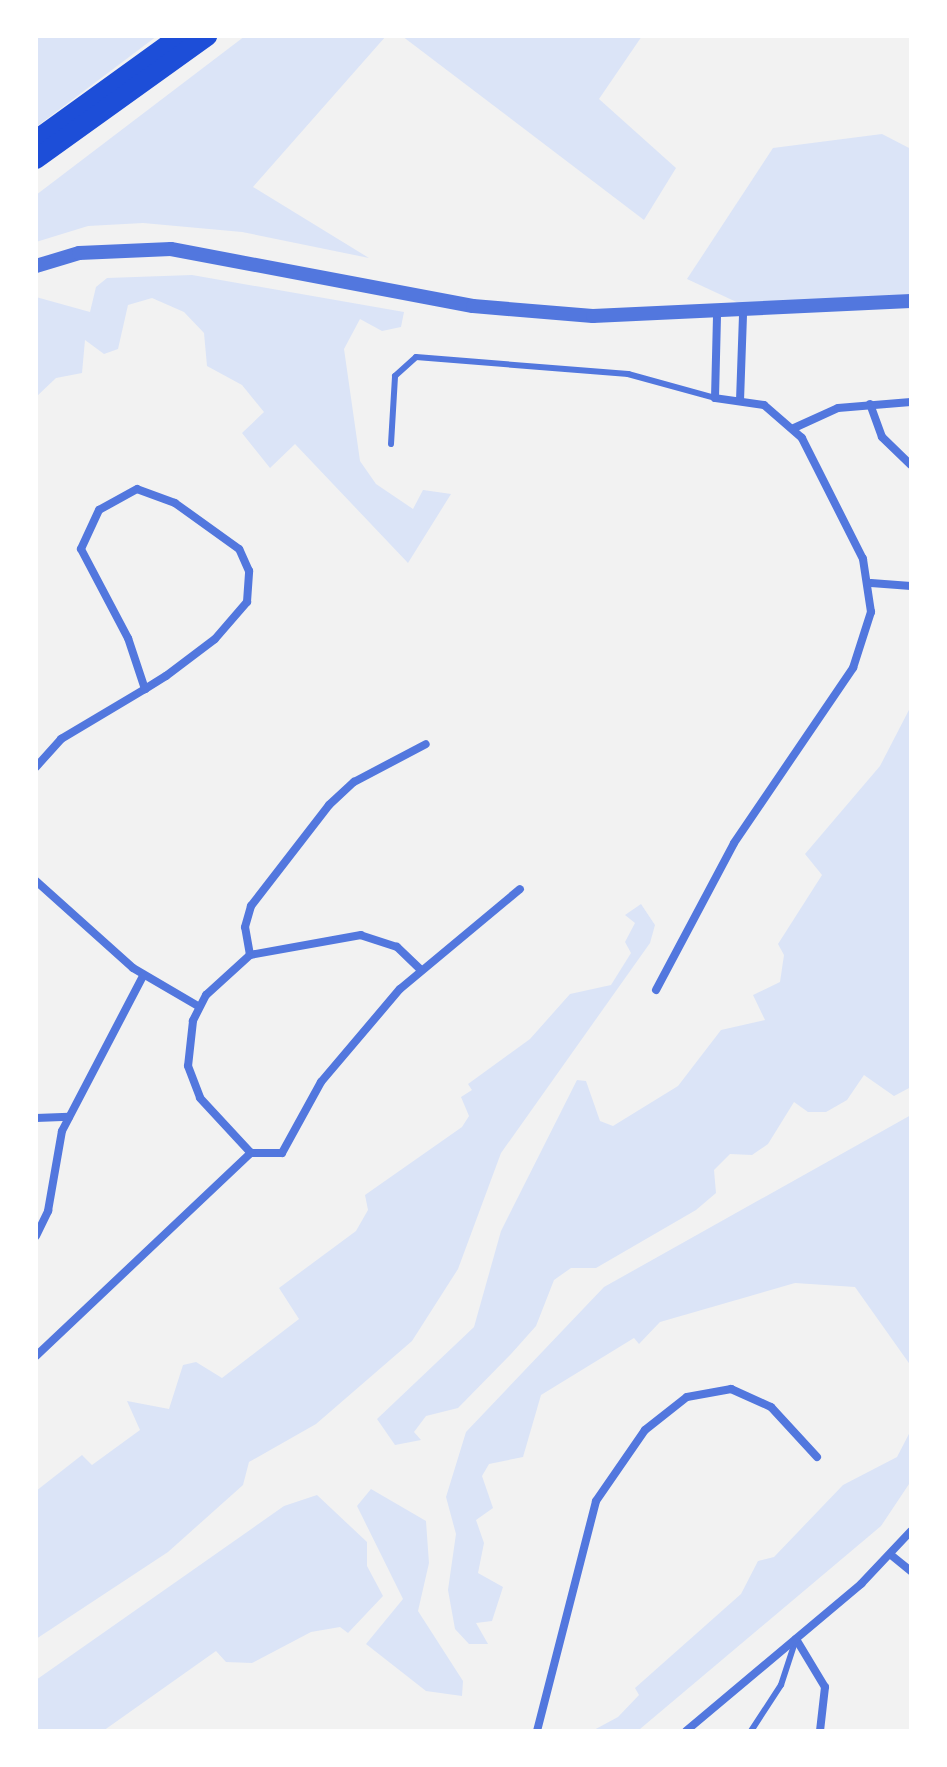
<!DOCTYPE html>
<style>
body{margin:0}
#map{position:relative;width:947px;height:1767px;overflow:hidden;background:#f2f2f2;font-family:Mulish,sans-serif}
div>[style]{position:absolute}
.green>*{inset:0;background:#dbe4f7}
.service>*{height:6px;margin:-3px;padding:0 3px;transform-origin:3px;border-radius:3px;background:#5277de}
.minor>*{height:8px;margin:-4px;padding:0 4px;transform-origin:4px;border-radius:4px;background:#5277de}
.tertiary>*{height:14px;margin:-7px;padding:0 7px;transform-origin:7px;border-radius:7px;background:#5277de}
.trunk>*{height:20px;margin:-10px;padding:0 10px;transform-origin:10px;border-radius:10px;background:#1d4ed8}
span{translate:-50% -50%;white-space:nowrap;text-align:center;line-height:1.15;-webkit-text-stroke:8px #fff;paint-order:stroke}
.frame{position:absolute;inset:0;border:38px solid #fff;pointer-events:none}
</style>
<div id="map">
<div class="green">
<div style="clip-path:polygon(36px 36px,157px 36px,36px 127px)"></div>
<div style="clip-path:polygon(245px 36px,386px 36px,253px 187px,369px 258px,242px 232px,143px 223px,88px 226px,36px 242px,36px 195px)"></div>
<div style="clip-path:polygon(402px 36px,642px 36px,599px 99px,676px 168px,644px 220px)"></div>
<div style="clip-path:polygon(882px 134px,911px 149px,911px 294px,745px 306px,687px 279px,773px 148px)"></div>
<div style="clip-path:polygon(192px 275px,404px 312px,401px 327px,382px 331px,360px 319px,344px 349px,360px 461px,376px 484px,413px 509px,423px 490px,451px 494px,408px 563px,295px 444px,270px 468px,242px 433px,264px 412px,242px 385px,207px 366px,204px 333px,184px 312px,152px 298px,128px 305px,118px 349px,104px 354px,85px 340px,82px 373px,56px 378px,36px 397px,36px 297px,90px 312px,96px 287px,107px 278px)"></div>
<div style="clip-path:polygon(911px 706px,911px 1087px,894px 1096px,864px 1075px,847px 1100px,826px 1112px,808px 1112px,794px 1102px,768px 1144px,752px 1155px,730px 1154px,714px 1170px,716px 1193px,696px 1210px,596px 1268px,571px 1268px,554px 1280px,536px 1326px,511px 1354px,458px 1408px,426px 1416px,414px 1432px,421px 1440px,395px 1445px,377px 1419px,474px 1327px,501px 1231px,577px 1080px,586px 1081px,600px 1121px,613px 1126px,678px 1086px,721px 1030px,765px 1020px,753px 995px,780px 982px,784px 955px,778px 944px,822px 875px,805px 854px,880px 766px)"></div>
<div style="clip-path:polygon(641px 904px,655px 925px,650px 943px,501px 1153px,458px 1269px,412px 1341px,316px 1424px,249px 1462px,243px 1485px,168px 1552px,36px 1639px,36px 1491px,82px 1455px,92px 1465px,140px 1430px,127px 1401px,169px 1409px,183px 1365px,196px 1362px,222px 1378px,299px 1319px,279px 1288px,356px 1231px,368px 1210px,365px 1195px,462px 1127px,469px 1116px,461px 1097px,472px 1090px,468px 1084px,530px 1039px,570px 994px,611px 985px,631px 953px,625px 942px,635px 923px,625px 915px)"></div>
<div style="clip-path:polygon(911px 1115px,911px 1366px,855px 1287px,795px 1283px,660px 1322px,639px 1344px,634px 1338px,541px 1395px,523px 1457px,489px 1464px,482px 1476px,493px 1508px,476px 1520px,484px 1543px,478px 1573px,503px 1587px,492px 1621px,476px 1623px,488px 1644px,469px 1644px,455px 1629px,448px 1590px,456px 1534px,446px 1497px,466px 1432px,604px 1287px)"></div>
<div style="clip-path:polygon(911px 1430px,911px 1481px,881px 1526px,640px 1729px,592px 1731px,618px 1717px,639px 1695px,635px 1688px,741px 1594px,758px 1561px,774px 1557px,843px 1485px,897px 1457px)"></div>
<div style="clip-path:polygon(371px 1489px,426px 1521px,429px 1563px,418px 1611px,463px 1681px,462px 1696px,426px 1691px,366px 1644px,403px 1599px,357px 1506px)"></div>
<div style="clip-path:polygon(317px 1495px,367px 1542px,367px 1566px,383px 1596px,348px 1633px,340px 1627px,311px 1632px,252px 1663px,226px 1662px,216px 1651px,103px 1731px,36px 1731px,36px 1680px,284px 1506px)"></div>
</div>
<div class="service">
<div style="left:391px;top:444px;width:68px;rotate:-86.6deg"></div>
<div style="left:395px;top:376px;width:28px;rotate:-42deg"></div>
<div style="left:416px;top:357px;width:213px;rotate:4.6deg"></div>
<div style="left:628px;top:374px;width:90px;rotate:15.4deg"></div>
<div style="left:751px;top:1731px;width:55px;rotate:-56.9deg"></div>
<div style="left:781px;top:1685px;width:48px;rotate:-71.9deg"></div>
</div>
<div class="minor">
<div style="left:740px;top:401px;width:88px;rotate:-88deg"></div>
<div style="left:870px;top:404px;width:35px;rotate:70deg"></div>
<div style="left:882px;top:437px;width:40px;rotate:44deg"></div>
<div style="left:794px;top:428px;width:48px;rotate:-24.4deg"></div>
<div style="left:838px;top:408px;width:73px;rotate:-4.7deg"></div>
<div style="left:871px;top:583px;width:40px;rotate:4.3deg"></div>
<div style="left:36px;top:767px;width:38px;rotate:-48deg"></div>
<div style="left:61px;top:739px;width:98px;rotate:-30.8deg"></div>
<div style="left:145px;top:689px;width:25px;rotate:-32deg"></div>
<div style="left:166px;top:676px;width:61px;rotate:-37.1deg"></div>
<div style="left:215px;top:639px;width:49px;rotate:-49.1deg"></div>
<div style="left:247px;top:602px;width:31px;rotate:-86deg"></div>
<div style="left:249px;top:571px;width:24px;rotate:-114deg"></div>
<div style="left:239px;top:549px;width:79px;rotate:-144.3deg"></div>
<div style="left:175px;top:503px;width:40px;rotate:-159.8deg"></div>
<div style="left:137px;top:489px;width:43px;rotate:151.1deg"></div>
<div style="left:99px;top:510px;width:43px;rotate:114.8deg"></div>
<div style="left:81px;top:549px;width:101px;rotate:62.2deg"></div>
<div style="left:128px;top:638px;width:54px;rotate:71.6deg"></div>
<div style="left:36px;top:881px;width:130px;rotate:41.9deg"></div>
<div style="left:133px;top:968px;width:75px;rotate:30.3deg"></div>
<div style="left:250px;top:955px;width:28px;rotate:-100deg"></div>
<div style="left:245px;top:927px;width:22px;rotate:-74deg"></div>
<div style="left:251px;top:906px;width:128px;rotate:-52.3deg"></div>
<div style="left:329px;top:805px;width:34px;rotate:-43deg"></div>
<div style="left:354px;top:782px;width:81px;rotate:-27.8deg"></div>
<div style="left:420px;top:969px;width:32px;rotate:-136deg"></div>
<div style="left:397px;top:947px;width:38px;rotate:-162deg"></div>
<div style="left:361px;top:935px;width:113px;rotate:169.8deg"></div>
<div style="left:250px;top:955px;width:59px;rotate:137.7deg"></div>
<div style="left:206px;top:995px;width:29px;rotate:117deg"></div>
<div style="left:193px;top:1021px;width:45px;rotate:96.3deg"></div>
<div style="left:188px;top:1066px;width:34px;rotate:69deg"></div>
<div style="left:200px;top:1098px;width:75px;rotate:47.2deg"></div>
<div style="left:251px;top:1153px;width:31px"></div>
<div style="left:282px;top:1153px;width:81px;rotate:-61.2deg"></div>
<div style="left:321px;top:1082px;width:122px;rotate:-49.7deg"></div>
<div style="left:400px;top:989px;width:156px;rotate:-39.8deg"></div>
<div style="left:656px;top:990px;width:166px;rotate:-62deg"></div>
<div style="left:734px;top:843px;width:212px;rotate:-55.8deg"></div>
<div style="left:853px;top:668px;width:59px;rotate:-72.2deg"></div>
<div style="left:871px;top:612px;width:54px;rotate:-98.6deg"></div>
<div style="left:863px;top:559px;width:136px;rotate:-116.8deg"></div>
<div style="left:802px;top:438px;width:50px;rotate:-139deg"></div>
<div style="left:764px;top:405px;width:49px;rotate:-171.9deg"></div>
<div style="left:715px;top:398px;width:83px;rotate:-88.6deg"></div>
<div style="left:36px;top:1118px;width:33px;rotate:-2deg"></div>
<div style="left:36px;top:1236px;width:28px;rotate:-64deg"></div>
<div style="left:48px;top:1211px;width:81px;rotate:-80.1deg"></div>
<div style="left:62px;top:1131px;width:175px;rotate:-62.4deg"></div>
<div style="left:36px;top:1356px;width:296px;rotate:-43.4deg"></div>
<div style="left:891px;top:1555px;width:26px;rotate:39deg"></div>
<div style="left:796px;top:1639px;width:56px;rotate:58.9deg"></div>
<div style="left:825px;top:1687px;width:44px;rotate:96.5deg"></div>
<div style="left:537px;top:1731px;width:237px;rotate:-75.6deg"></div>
<div style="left:596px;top:1501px;width:86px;rotate:-55.4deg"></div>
<div style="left:645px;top:1430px;width:53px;rotate:-38.2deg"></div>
<div style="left:687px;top:1397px;width:45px;rotate:-10.3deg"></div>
<div style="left:731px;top:1389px;width:44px;rotate:24.2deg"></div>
<div style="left:771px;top:1407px;width:68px;rotate:47.4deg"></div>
<div style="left:686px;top:1731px;width:229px;rotate:-40deg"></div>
<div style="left:861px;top:1584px;width:73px;rotate:-46.7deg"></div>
</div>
<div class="tertiary">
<div style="left:36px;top:266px;width:45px;rotate:-16.8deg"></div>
<div style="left:79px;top:253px;width:92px;rotate:-2.5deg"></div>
<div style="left:171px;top:249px;width:307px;rotate:10.7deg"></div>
<div style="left:473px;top:306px;width:120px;rotate:4.8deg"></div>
<div style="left:593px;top:316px;width:318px;rotate:-2.7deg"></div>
</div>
<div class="trunk">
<div style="left:36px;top:140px;width:178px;rotate:-35.8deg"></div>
<div style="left:36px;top:159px;width:211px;rotate:-35.7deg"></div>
</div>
<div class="frame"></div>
</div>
